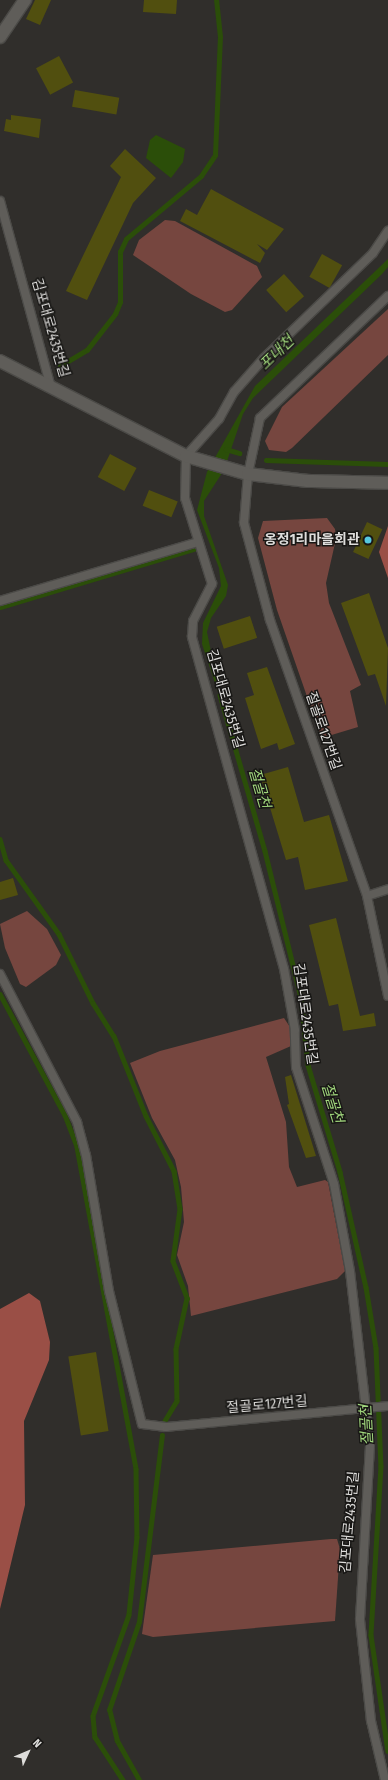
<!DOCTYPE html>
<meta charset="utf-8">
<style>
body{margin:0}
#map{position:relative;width:388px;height:1780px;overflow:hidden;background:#302e2b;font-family:"Fira Sans Condensed","Noto Sans KR",sans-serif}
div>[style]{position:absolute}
.green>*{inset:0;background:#76463f}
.forest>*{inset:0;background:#9a4f46}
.water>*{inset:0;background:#2b4e09}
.stream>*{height:4.5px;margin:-2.25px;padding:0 2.25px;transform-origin:2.25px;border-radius:2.25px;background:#2b4e09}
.building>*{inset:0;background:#514f0f;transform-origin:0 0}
.roads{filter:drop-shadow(1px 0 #4b4a47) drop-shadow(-1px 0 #4b4a47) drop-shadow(0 1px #4b4a47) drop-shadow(0 -1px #4b4a47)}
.lane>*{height:8px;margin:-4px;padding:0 4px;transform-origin:4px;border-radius:4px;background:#5f5d59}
.street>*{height:12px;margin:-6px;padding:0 6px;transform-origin:6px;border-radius:6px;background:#5f5d59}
.secondary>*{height:12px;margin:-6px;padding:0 6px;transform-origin:6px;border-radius:6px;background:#5f5d59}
.dots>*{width:11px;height:11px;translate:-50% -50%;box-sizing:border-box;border:2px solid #181715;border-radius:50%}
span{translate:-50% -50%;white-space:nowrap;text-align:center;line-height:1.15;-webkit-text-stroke:3px #181715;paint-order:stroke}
.street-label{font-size:14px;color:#dedddb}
.poi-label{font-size:14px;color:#dedddb;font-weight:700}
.right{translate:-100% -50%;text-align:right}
.water-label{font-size:15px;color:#a1d77d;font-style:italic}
.north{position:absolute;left:8px;top:1732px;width:40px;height:40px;-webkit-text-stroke:3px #181715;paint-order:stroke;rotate:46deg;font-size:11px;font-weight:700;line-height:16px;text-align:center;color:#dedddb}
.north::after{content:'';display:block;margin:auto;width:14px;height:18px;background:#dedddb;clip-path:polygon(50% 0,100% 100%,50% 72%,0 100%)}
</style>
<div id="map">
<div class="green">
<div style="clip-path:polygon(165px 220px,175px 221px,257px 266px,262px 277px,232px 310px,225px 312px,191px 294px,133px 255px,139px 240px)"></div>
<div style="clip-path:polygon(388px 309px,388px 355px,292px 448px,286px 452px,269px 450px,265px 441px,282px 407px)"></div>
<div style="clip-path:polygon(327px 518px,335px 529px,336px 539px,326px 583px,329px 603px,361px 685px,350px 691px,358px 727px,325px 737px,320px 734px,277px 610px,258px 538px,263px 521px)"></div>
<div style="clip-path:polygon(27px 911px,47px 929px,61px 955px,56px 965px,26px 987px,20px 984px,5px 948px,0 924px)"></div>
<div style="clip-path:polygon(284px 1018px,290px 1027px,291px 1046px,266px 1057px,286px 1122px,289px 1167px,297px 1187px,325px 1180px,328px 1182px,345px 1271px,337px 1279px,191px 1316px,188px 1286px,177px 1255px,184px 1222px,181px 1187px,175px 1160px,152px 1118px,130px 1063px,160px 1051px)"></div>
<div style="clip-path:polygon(331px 1539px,337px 1539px,340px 1549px,335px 1621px,153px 1637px,142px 1634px,153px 1555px)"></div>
</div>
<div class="forest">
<div style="clip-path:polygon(388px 526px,388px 578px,379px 552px)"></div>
<div style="clip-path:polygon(29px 1293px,40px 1301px,50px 1342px,49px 1360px,24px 1421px,25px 1505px,0 1609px,0 1309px)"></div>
</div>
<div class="water">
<div style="clip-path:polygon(156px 135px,185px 149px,183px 162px,171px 178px,146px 158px,150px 140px)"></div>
<div style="clip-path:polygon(388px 259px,388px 267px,382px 274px,253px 398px,243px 414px,224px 470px,204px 501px,204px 516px,228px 585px,226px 596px,211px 618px,207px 632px,221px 701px,202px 644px,203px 623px,221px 586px,219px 568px,197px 510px,207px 472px,255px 386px)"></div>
</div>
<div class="stream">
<div style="left:60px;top:366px;width:31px;rotate:-31deg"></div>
<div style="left:87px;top:350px;width:46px;rotate:-52.1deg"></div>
<div style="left:115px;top:314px;width:13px;rotate:-67deg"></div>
<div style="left:120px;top:302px;width:50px;rotate:-90deg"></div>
<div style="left:120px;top:252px;width:14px;rotate:-65deg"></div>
<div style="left:126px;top:239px;width:98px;rotate:-40deg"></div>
<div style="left:201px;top:176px;width:25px;rotate:-56deg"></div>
<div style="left:215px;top:155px;width:118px;rotate:-87.6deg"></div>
<div style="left:220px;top:37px;width:37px;rotate:-96deg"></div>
<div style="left:226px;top:449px;width:14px;rotate:17deg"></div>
<div style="left:266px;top:460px;width:122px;rotate:1.9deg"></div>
<div style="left:0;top:607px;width:202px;rotate:-16.7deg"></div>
<div style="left:220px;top:695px;width:162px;rotate:73.9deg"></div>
<div style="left:265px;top:851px;width:151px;rotate:76.2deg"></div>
<div style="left:301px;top:998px;width:67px;rotate:84deg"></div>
<div style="left:308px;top:1065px;width:112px;rotate:73.3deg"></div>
<div style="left:340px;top:1172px;width:118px;rotate:77.3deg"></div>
<div style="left:366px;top:1287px;width:62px;rotate:80.7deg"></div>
<div style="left:376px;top:1348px;width:118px;rotate:87.6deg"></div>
<div style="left:381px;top:1466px;width:169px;rotate:93.4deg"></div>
<div style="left:371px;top:1635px;width:117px;rotate:81.7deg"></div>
<div style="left:0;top:839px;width:22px;rotate:74deg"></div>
<div style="left:6px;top:860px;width:91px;rotate:54.4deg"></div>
<div style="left:59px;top:934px;width:77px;rotate:63.8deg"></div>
<div style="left:93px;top:1003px;width:39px;rotate:58deg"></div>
<div style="left:114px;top:1036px;width:86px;rotate:68.2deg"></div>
<div style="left:146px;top:1116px;width:62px;rotate:63deg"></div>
<div style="left:174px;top:1171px;width:38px;rotate:81deg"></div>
<div style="left:180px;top:1209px;width:52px;rotate:97.7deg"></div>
<div style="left:173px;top:1261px;width:40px;rotate:69deg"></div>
<div style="left:187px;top:1298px;width:52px;rotate:102.2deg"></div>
<div style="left:176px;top:1349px;width:52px;rotate:88.9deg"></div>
<div style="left:177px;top:1401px;width:23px;rotate:121deg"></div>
<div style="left:0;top:994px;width:137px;rotate:61.8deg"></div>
<div style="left:65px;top:1115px;width:34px;rotate:69deg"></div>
<div style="left:77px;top:1147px;width:327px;rotate:79.6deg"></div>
<div style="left:136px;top:1469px;width:68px;rotate:89.2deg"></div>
<div style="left:137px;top:1537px;width:78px;rotate:95.9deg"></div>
<div style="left:129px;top:1615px;width:107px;rotate:109.6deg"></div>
<div style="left:93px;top:1716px;width:21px;rotate:85deg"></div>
<div style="left:95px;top:1737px;width:51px;rotate:56.9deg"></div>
<div style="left:139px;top:1780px;width:45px;rotate:-119.4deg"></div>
<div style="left:117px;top:1741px;width:32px;rotate:-104deg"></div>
<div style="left:109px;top:1710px;width:93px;rotate:-71.2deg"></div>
<div style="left:139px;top:1622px;width:188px;rotate:-83deg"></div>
</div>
<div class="building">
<div style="clip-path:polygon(35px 0,51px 0,40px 25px,26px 19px)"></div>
<div style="clip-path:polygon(144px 0,177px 0,176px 14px,143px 12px)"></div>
<div style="left:59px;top:56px;width:30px;height:26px;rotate:62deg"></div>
<div style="left:75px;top:90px;width:45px;height:17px;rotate:10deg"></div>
<div style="clip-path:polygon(11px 115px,41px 119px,39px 138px,4px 131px,6px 119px,11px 120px)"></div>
<div style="clip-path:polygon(125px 149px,156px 178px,133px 203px,87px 300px,66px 291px,121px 177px,110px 166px)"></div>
<div style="clip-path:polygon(211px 189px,284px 229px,267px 250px,257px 244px,265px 253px,260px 263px,180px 221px,186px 209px,197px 215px)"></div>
<div style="left:322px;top:254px;width:23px;height:26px;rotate:29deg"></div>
<div style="left:284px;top:274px;width:30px;height:24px;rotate:48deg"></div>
<div style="left:110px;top:454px;width:30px;height:26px;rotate:28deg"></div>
<div style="left:149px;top:490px;width:31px;height:17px;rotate:22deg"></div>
<div style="left:367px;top:522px;width:17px;height:33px;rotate:25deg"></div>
<div style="clip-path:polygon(369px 593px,388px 648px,386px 706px,375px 674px,368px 676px,341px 603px)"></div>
<div style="left:250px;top:616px;width:23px;height:35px;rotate:72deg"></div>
<div style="clip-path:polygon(267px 667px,295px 744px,279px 750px,277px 743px,261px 749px,245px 698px,254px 695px,247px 673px)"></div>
<div style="clip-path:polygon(288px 767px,304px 822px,329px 815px,348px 881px,305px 890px,298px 857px,286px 860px,260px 775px)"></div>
<div style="clip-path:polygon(13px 878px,18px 895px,0 900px,0 882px)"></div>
<div style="clip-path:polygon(336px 918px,360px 1016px,374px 1013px,376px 1026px,343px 1031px,338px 1004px,329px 1006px,309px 925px)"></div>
<div style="clip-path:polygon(291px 1075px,316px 1156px,306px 1158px,287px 1105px,289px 1104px,285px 1077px)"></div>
<div style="left:96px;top:1352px;width:80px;height:28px;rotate:81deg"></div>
</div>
<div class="roads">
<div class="lane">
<div style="left:0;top:201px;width:194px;rotate:74.7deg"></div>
<div style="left:388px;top:296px;width:177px;rotate:136.4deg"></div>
<div style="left:260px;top:418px;width:57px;rotate:102.1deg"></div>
<div style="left:248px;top:474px;width:49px;rotate:94.7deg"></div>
<div style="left:244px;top:523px;width:100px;rotate:75deg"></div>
<div style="left:270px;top:620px;width:293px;rotate:70.6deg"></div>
<div style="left:367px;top:896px;width:102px;rotate:78.1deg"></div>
<div style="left:0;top:601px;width:207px;rotate:-16.6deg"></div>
<div style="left:367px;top:896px;width:22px;rotate:-18deg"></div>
<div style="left:0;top:974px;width:167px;rotate:62.5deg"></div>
<div style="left:77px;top:1122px;width:34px;rotate:75deg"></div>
<div style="left:86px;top:1155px;width:138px;rotate:80.4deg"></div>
<div style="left:109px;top:1291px;width:137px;rotate:76.1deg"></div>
<div style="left:142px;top:1424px;width:24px;rotate:7deg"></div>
<div style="left:166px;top:1427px;width:223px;rotate:-5.4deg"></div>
<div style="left:385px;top:1780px;width:61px;rotate:-103.3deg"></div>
<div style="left:371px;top:1721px;width:103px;rotate:-96.2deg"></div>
<div style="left:360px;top:1619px;width:175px;rotate:-86.7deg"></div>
<div style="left:370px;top:1444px;width:174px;rotate:-96.6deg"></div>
<div style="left:350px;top:1271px;width:88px;rotate:-100.4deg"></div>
<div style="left:334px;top:1184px;width:123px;rotate:-108deg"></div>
<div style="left:296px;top:1067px;width:37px;rotate:-92deg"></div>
<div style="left:295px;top:1030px;width:62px;rotate:-100.2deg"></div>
<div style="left:284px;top:969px;width:345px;rotate:-105.5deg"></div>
<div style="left:192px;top:637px;width:16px;rotate:-86deg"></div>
<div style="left:193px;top:621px;width:42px;rotate:-62.8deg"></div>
<div style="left:212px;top:584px;width:90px;rotate:-107.4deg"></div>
<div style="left:185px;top:498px;width:42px;rotate:-88.6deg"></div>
<div style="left:186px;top:456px;width:50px;rotate:-48.3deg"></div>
<div style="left:219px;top:419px;width:31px;rotate:-61deg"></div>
<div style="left:234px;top:392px;width:45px;rotate:-48.6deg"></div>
<div style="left:264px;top:358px;width:151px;rotate:-43.9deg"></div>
<div style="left:373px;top:253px;width:27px;rotate:-56deg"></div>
</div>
<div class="street">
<div style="left:0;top:37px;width:45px;rotate:-56deg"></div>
</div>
<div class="secondary">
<div style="left:0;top:361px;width:209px;rotate:27.1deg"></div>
<div style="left:186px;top:456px;width:65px;rotate:16.2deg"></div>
<div style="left:248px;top:474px;width:60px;rotate:6.7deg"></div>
<div style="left:308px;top:481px;width:80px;rotate:1.4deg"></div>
</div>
</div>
<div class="dots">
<div style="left:368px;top:540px;background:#56c9e0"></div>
</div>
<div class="street-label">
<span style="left:50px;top:328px;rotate:74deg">김포대로2435번길</span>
<span style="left:225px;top:699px;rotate:74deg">김포대로2435번길</span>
<span style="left:323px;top:731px;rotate:71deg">절골로127번길</span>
<span style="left:305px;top:1014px;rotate:82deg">김포대로2435번길</span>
<span style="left:267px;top:1405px;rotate:-5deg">절골로127번길</span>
<span style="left:350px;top:1522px;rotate:-85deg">김포대로2435번길</span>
</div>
<div class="poi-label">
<span class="right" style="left:360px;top:540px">옹정1리마을회관</span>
</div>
<div class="water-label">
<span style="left:277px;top:353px;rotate:-44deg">포내천</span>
<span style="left:259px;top:788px;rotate:74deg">절골천</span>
<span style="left:332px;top:1103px;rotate:73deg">절골천</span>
<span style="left:367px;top:1425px;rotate:-93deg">절골천</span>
</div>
<div class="north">N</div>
</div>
